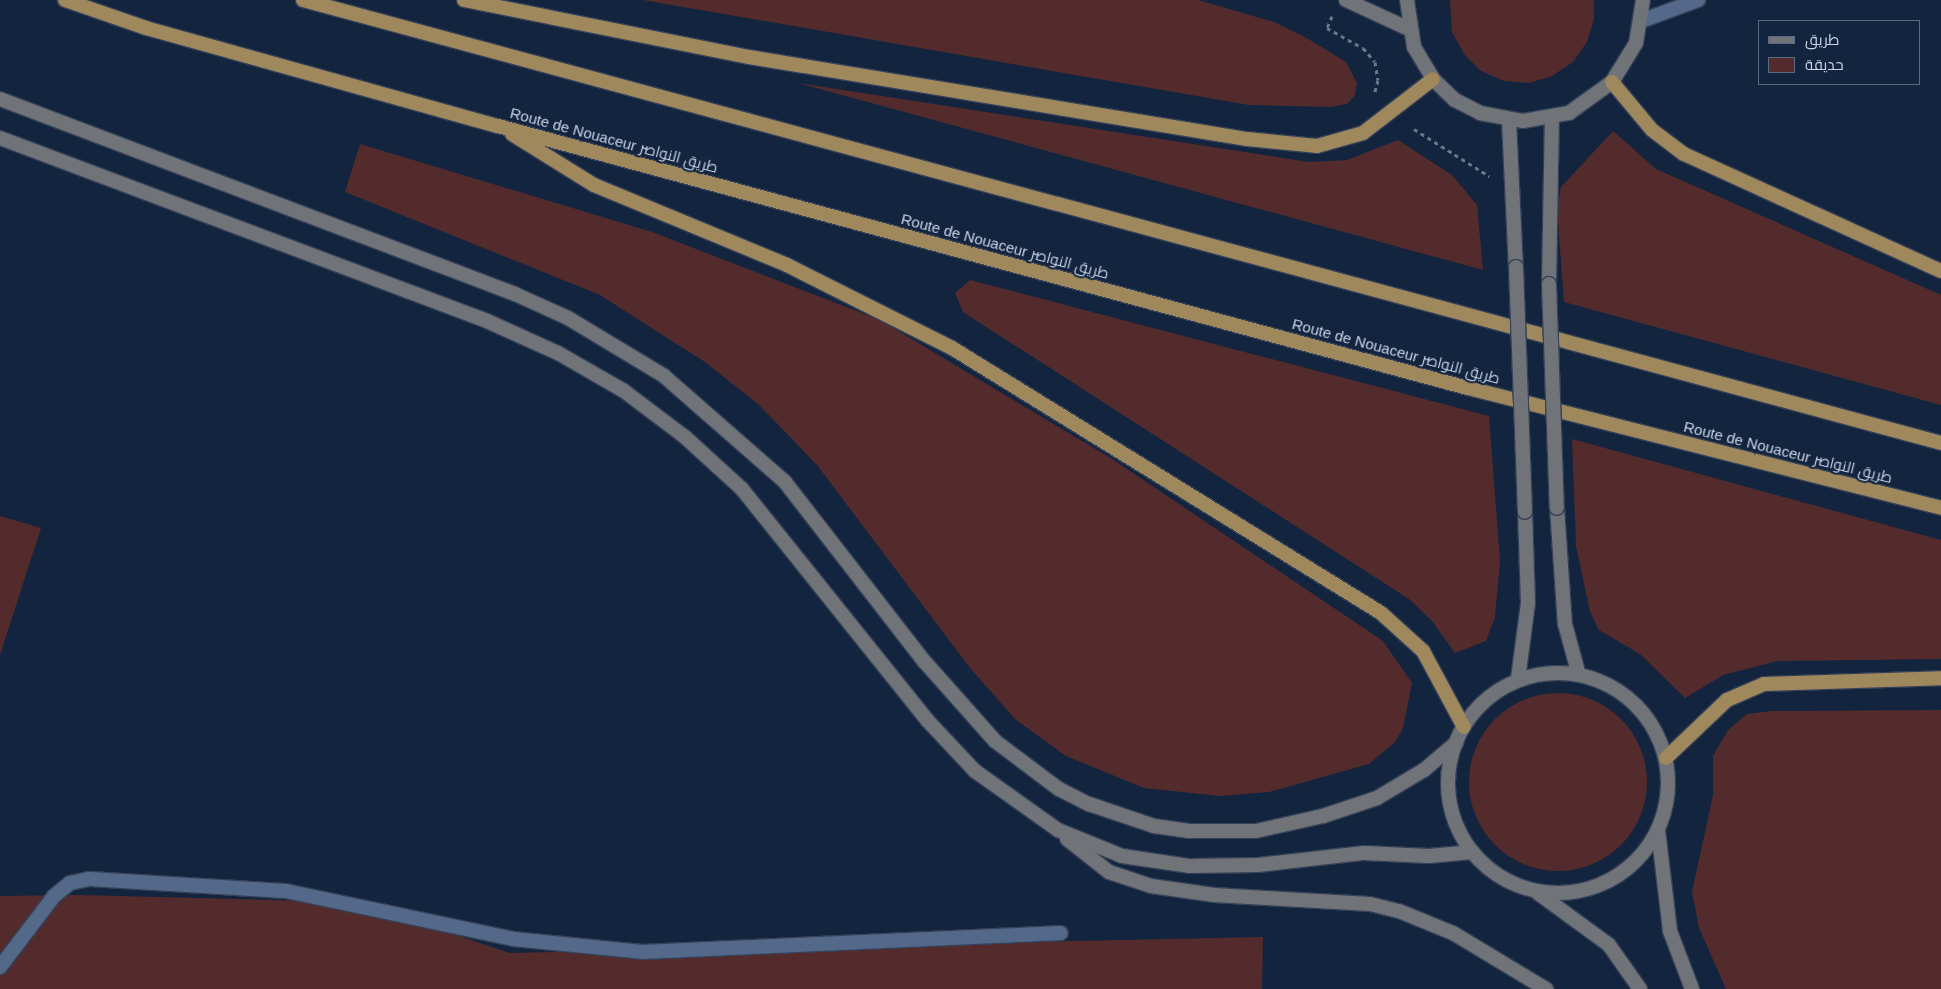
<!DOCTYPE html>
<meta charset="utf-8">
<style>
body{margin:0}
#map{position:relative;width:1941px;height:989px;overflow:hidden;background:#13243f;font-family:Arial,Cairo,sans-serif}
div>[style]{position:absolute}
.green>*{inset:0;background:#542b2c}
.round{border-radius:50%}
.path>*{height:3px;margin-top:-1.5px;transform-origin:0;background:repeating-linear-gradient(90deg,#69778e 0 4px,transparent 0 8px)}
.roads{filter:drop-shadow(1px 0 #354158) drop-shadow(-1px 0 #354158) drop-shadow(0 1px #354158) drop-shadow(0 -1px #354158)}
.service>*{height:14px;margin:-7px;padding:0 7px;transform-origin:7px;border-radius:7px;background:#546989}
.tertiary>*{height:14px;margin:-7px;padding:0 7px;transform-origin:7px;border-radius:7px;background:#546989}
.secondary>*{height:14px;margin:-7px;padding:0 7px;transform-origin:7px;border-radius:7px;background:#707478}
.secondary>.ring{margin:-7px;padding:0;box-sizing:content-box;background:none;border:14px solid #707478;border-radius:50%}
.trunk>*{height:14px;margin:-7px;padding:0 7px;transform-origin:7px;border-radius:7px;background:#a0885d}
.bridges{filter:drop-shadow(1px 0 #354158) drop-shadow(-1px 0 #354158) drop-shadow(0 1px #354158) drop-shadow(0 -1px #354158)}
.secondary-bridge>*{height:14px;margin:-7px;padding:0 7px;transform-origin:7px;border-radius:7px;background:#707478}
span{translate:-50% -50%;white-space:nowrap;text-align:center;line-height:1.15;-webkit-text-stroke:4px #13243f;paint-order:stroke}
.street-label{font-size:15px;color:#cad6e8}
.legend{position:absolute;left:1758px;top:20px;width:162px;height:65px;box-sizing:border-box;background:#13243f;border:1px solid #5c6b83;margin:0;padding:6px 9px;list-style:none;font-size:15px;color:#cad6e8}
.legend li{display:flex;align-items:center;gap:10px;height:25px}
.legend b{width:25px;border:1px solid #5c6b83}
</style>
<div id="map">
<div class="green">
<div style="clip-path:polygon(643px 0,1198px 0,1274px 22px,1305px 37px,1346px 62px,1357px 83px,1355px 95px,1347px 104px,1331px 107px,1249px 105px)"></div>
<div style="clip-path:polygon(1450px 0,1594px 0,1594px 19px,1587px 42px,1573px 62px,1552px 76px,1529px 83px,1504px 81px,1481px 71px,1464px 54px,1452px 32px)"></div>
<div style="clip-path:polygon(798px 83px,1309px 162px,1347px 160px,1398px 140px,1452px 175px,1477px 205px,1483px 270px)"></div>
<div style="clip-path:polygon(1613px 131px,1656px 169px,1941px 295px,1941px 405px,1564px 302px,1557px 209px,1561px 187px)"></div>
<div style="clip-path:polygon(360px 144px,652px 232px,880px 320px,1112px 459px,1383px 641px,1412px 683px,1403px 728px,1395px 742px,1369px 764px,1269px 792px,1220px 796px,1144px 788px,1066px 756px,1016px 720px,970px 668px,817px 465px,759px 405px,705px 362px,600px 295px,345px 192px)"></div>
<div style="clip-path:polygon(970px 280px,1489px 416px,1500px 561px,1495px 617px,1486px 641px,1455px 653px,1432px 621px,1409px 599px,963px 312px,955px 293px)"></div>
<div style="clip-path:polygon(1572px 439px,1941px 540px,1941px 659px,1777px 661px,1723px 675px,1685px 698px,1640px 654px,1599px 630px,1590px 612px,1576px 546px)"></div>
<div style="clip-path:polygon(0 516px,41px 528px,0 655px)"></div>
<div class="round" style="left:1469px;top:693px;width:178px;height:178px"></div>
<div style="clip-path:polygon(1941px 710px,1941px 989px,1726px 989px,1699px 928px,1692px 892px,1713px 795px,1713px 756px,1728px 730px,1747px 714px,1772px 711px)"></div>
<div style="clip-path:polygon(79px 895px,356px 902px,510px 953px,1263px 937px,1262px 989px,0 989px,0 896px)"></div>
</div>
<div class="path">
<div style="left:1332px;top:16px;width:13px;rotate:113deg"></div>
<div style="left:1327px;top:28px;width:41px;rotate:29.1deg"></div>
<div style="left:1363px;top:48px;width:18px;rotate:49deg"></div>
<div style="left:1375px;top:62px;width:18px;rotate:81deg"></div>
<div style="left:1378px;top:80px;width:16px;rotate:105deg"></div>
<div style="left:1414px;top:129px;width:89px;rotate:32.1deg"></div>
</div>
<div class="roads">
<div class="service">
<div style="left:0;top:967px;width:89px;rotate:-52.7deg"></div>
<div style="left:54px;top:896px;width:21px;rotate:-39deg"></div>
<div style="left:70px;top:883px;width:19px;rotate:-12deg"></div>
<div style="left:89px;top:879px;width:197px;rotate:3.5deg"></div>
<div style="left:286px;top:891px;width:232px;rotate:11.9deg"></div>
<div style="left:513px;top:939px;width:132px;rotate:5.7deg"></div>
<div style="left:644px;top:952px;width:417px;rotate:-2.6deg"></div>
</div>
<div class="tertiary">
<div style="left:1641px;top:21px;width:61px;rotate:-20.2deg"></div>
</div>
<div class="secondary">
<div style="left:1346px;top:0;width:69px;rotate:24.7deg"></div>
<div style="left:1407px;top:0;width:48px;rotate:81.5deg"></div>
<div style="left:1414px;top:47px;width:37px;rotate:59deg"></div>
<div style="left:1433px;top:79px;width:30px;rotate:44deg"></div>
<div style="left:1455px;top:100px;width:28px;rotate:27deg"></div>
<div style="left:1480px;top:113px;width:44px;rotate:10.5deg"></div>
<div style="left:1523px;top:121px;width:47px;rotate:-9.9deg"></div>
<div style="left:1569px;top:113px;width:53px;rotate:-35.8deg"></div>
<div style="left:1612px;top:82px;width:46px;rotate:-58.4deg"></div>
<div style="left:1636px;top:43px;width:44px;rotate:-80.8deg"></div>
<div style="left:0;top:99px;width:551px;rotate:20.74deg"></div>
<div style="left:515px;top:294px;width:58px;rotate:24.4deg"></div>
<div style="left:568px;top:318px;width:112px;rotate:31.1deg"></div>
<div style="left:664px;top:376px;width:161px;rotate:41.2deg"></div>
<div style="left:785px;top:482px;width:227px;rotate:52.2deg"></div>
<div style="left:924px;top:661px;width:107px;rotate:48.4deg"></div>
<div style="left:995px;top:741px;width:80px;rotate:36.9deg"></div>
<div style="left:1059px;top:789px;width:34px;rotate:27deg"></div>
<div style="left:1089px;top:804px;width:69px;rotate:18.7deg"></div>
<div style="left:1154px;top:826px;width:34px;rotate:8deg"></div>
<div style="left:1188px;top:831px;width:68px"></div>
<div style="left:1256px;top:831px;width:69px;rotate:-12.6deg"></div>
<div style="left:1323px;top:816px;width:57px;rotate:-18.4deg"></div>
<div style="left:1377px;top:798px;width:55px;rotate:-30.8deg"></div>
<div style="left:1424px;top:770px;width:42px;rotate:-40.2deg"></div>
<div style="left:1509px;top:121px;width:146px;rotate:87.3deg"></div>
<div style="left:0;top:138px;width:520px;rotate:20.59deg"></div>
<div style="left:487px;top:321px;width:78px;rotate:24.3deg"></div>
<div style="left:558px;top:353px;width:76px;rotate:29.9deg"></div>
<div style="left:624px;top:391px;width:76px;rotate:37deg"></div>
<div style="left:685px;top:437px;width:77px;rotate:42.4deg"></div>
<div style="left:742px;top:489px;width:296px;rotate:51.3deg"></div>
<div style="left:927px;top:720px;width:70px;rotate:46.7deg"></div>
<div style="left:975px;top:771px;width:102px;rotate:35.4deg"></div>
<div style="left:1058px;top:830px;width:69px;rotate:22.1deg"></div>
<div style="left:1122px;top:856px;width:69px;rotate:8.4deg"></div>
<div style="left:1190px;top:866px;width:68px;rotate:-0.8deg"></div>
<div style="left:1258px;top:865px;width:107px;rotate:-6.5deg"></div>
<div style="left:1364px;top:853px;width:65px;rotate:2.6deg"></div>
<div style="left:1429px;top:856px;width:44px;rotate:-5.2deg"></div>
<div style="left:1549px;top:284px;width:166px;rotate:-89deg"></div>
<div style="left:1557px;top:508px;width:116px;rotate:86.1deg"></div>
<div style="left:1565px;top:624px;width:50px;rotate:74.8deg"></div>
<div class="ring" style="left:1448px;top:673px;width:206px;height:206px"></div>
<div style="left:1518px;top:679px;width:77px;rotate:-82.5deg"></div>
<div style="left:1528px;top:603px;width:91px;rotate:-91.9deg"></div>
<div style="left:1658px;top:830px;width:102px;rotate:83.2deg"></div>
<div style="left:1670px;top:931px;width:62px;rotate:69.2deg"></div>
<div style="left:1067px;top:839px;width:53px;rotate:38.2deg"></div>
<div style="left:1109px;top:872px;width:44px;rotate:18.4deg"></div>
<div style="left:1151px;top:886px;width:64px;rotate:8.1deg"></div>
<div style="left:1214px;top:895px;width:156px;rotate:3.3deg"></div>
<div style="left:1370px;top:904px;width:30px;rotate:14deg"></div>
<div style="left:1399px;top:911px;width:58px;rotate:22.2deg"></div>
<div style="left:1453px;top:933px;width:109px;rotate:31.1deg"></div>
<div style="left:1538px;top:893px;width:88px;rotate:36.2deg"></div>
<div style="left:1609px;top:945px;width:54px;rotate:54.8deg"></div>
</div>
<div class="trunk">
<div style="left:65px;top:0;width:86px;rotate:19.1deg"></div>
<div style="left:146px;top:28px;width:365px;rotate:15.6deg"></div>
<div style="left:498px;top:126px;width:1005px;rotate:15.12deg"></div>
<div style="left:1468px;top:388px;width:488px;rotate:14.2deg"></div>
<div style="left:303px;top:0;width:1697px;rotate:15.13deg"></div>
<div style="left:464px;top:0;width:291px;rotate:11.3deg"></div>
<div style="left:749px;top:57px;width:505px;rotate:9.35deg"></div>
<div style="left:1247px;top:139px;width:70px;rotate:5.7deg"></div>
<div style="left:1317px;top:146px;width:48px;rotate:-15.8deg"></div>
<div style="left:1363px;top:133px;width:88px;rotate:-37.6deg"></div>
<div style="left:1612px;top:82px;width:62px;rotate:50.2deg"></div>
<div style="left:1652px;top:130px;width:40px;rotate:37deg"></div>
<div style="left:1684px;top:154px;width:282px;rotate:24.5deg"></div>
<div style="left:512px;top:134px;width:97px;rotate:31.9deg"></div>
<div style="left:594px;top:185px;width:209px;rotate:22.5deg"></div>
<div style="left:787px;top:265px;width:185px;rotate:26.7deg"></div>
<div style="left:952px;top:348px;width:504px;rotate:31.7deg"></div>
<div style="left:1381px;top:613px;width:57px;rotate:42.1deg"></div>
<div style="left:1423px;top:651px;width:86px;rotate:61.7deg"></div>
<div style="left:1666px;top:758px;width:84px;rotate:-43.6deg"></div>
<div style="left:1727px;top:700px;width:40px;rotate:-23.4deg"></div>
<div style="left:1764px;top:684px;width:177px;rotate:-1.9deg"></div>
</div>
</div>
<div class="bridges">
<div class="secondary-bridge">
<div style="left:1516px;top:267px;width:245px;rotate:87.9deg"></div>
<div style="left:1549px;top:284px;width:224px;rotate:88deg"></div>
</div>
</div>
<div class="street-label">
<span style="left:614px;top:140px;rotate:15deg">Route de Nouaceur طريق النواصر</span>
<span style="left:1005px;top:246px;rotate:15deg">Route de Nouaceur طريق النواصر</span>
<span style="left:1396px;top:351px;rotate:15deg">Route de Nouaceur طريق النواصر</span>
<span style="left:1788px;top:452px;rotate:14deg">Route de Nouaceur طريق النواصر</span>
</div>
<ul class="legend">
<li><b style="height:6px;background:#707478"></b>طريق</li>
<li><b style="height:14px;background:#542b2c"></b>حديقة</li>
</ul>
</div>
